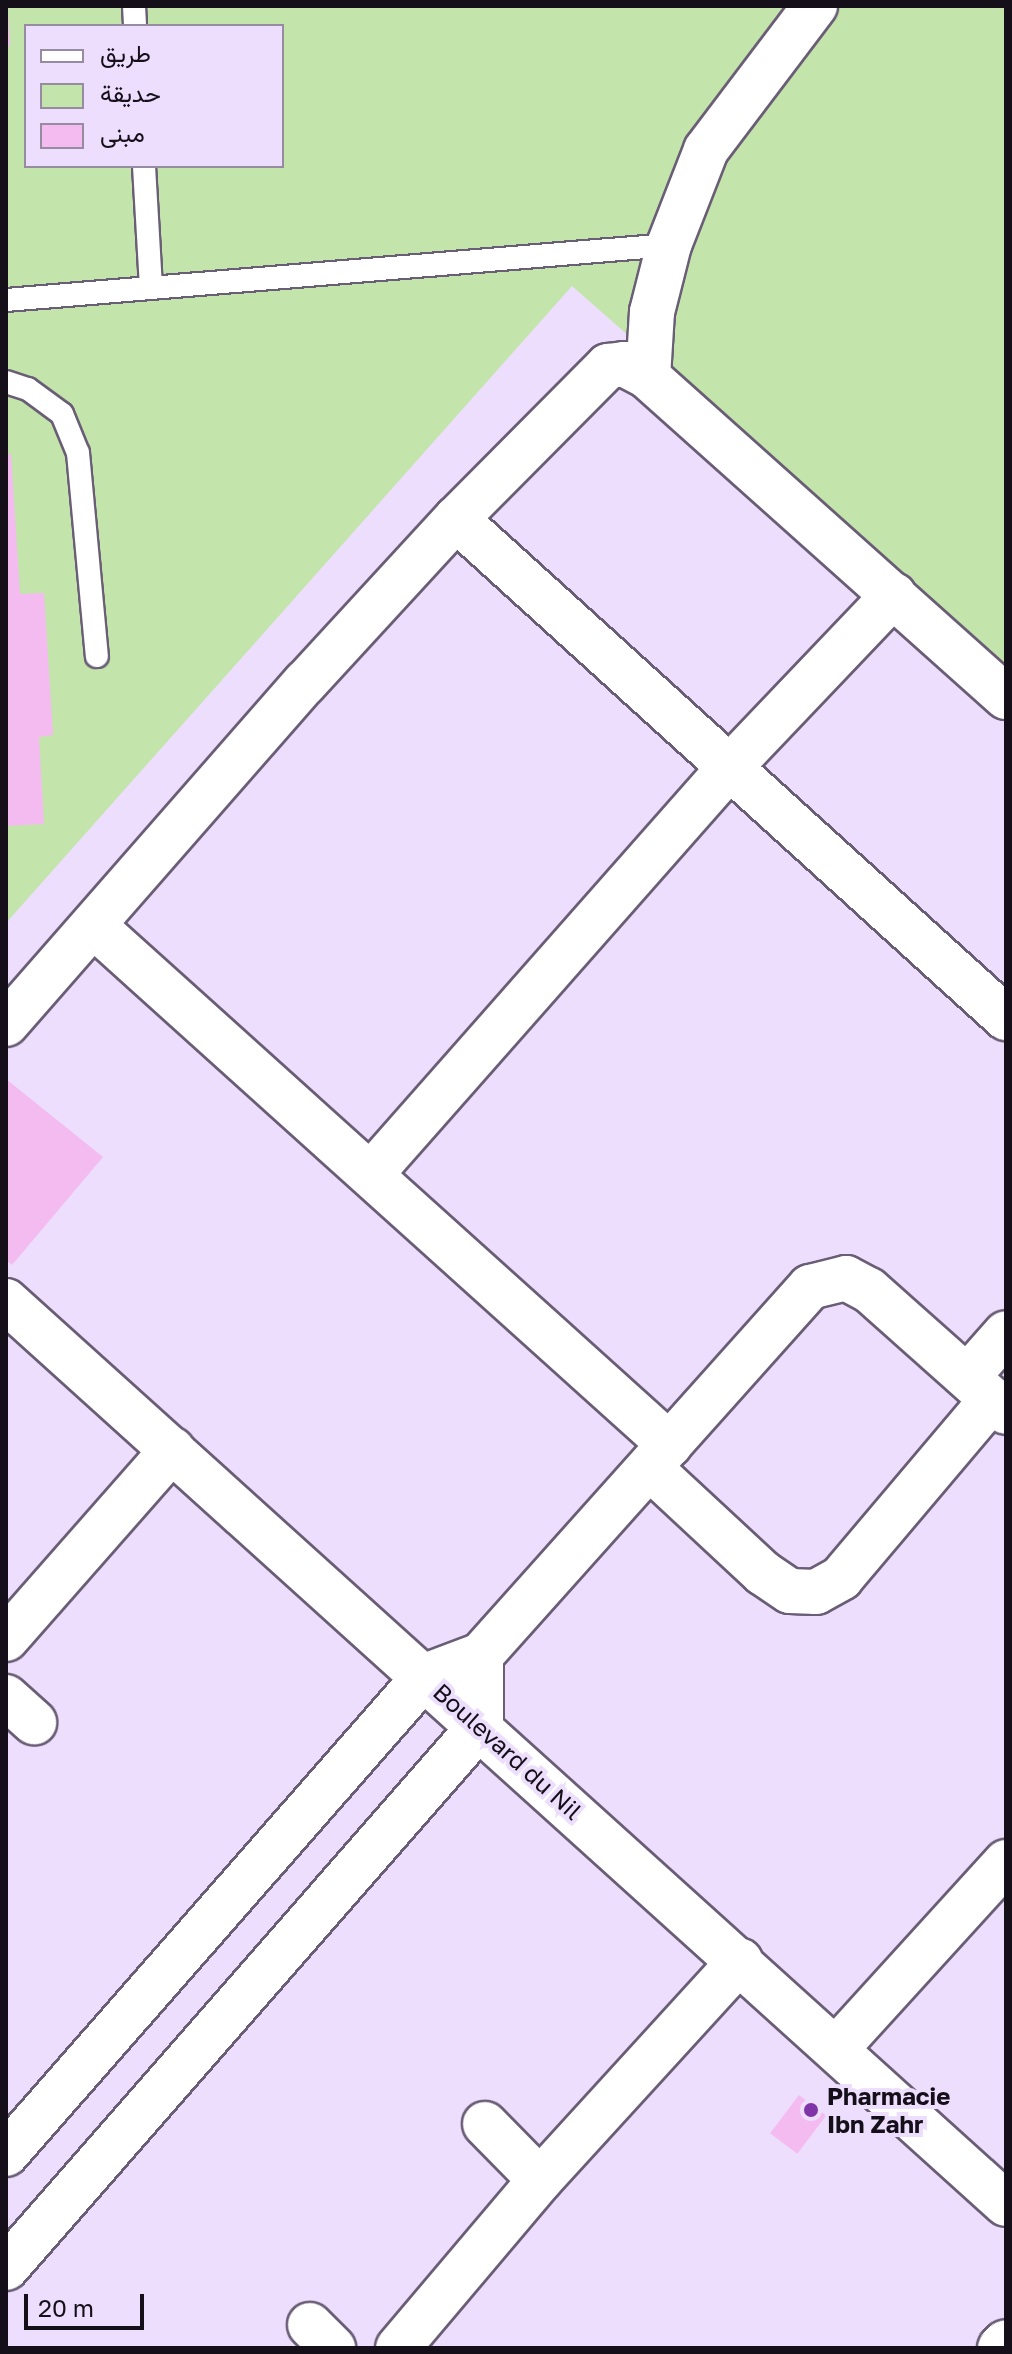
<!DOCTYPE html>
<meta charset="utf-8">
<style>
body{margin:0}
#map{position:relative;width:1012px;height:2354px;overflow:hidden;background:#ecdefc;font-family:"Golos Text",Vazirmatn,sans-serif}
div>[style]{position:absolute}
.green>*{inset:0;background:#c3e4aa}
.building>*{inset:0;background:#f4bbf1;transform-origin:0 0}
.roads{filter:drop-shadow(2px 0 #6a5d76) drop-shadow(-2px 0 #6a5d76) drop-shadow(0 2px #6a5d76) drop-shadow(0 -2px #6a5d76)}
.service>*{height:22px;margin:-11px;padding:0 11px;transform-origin:11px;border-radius:11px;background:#fff}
.minor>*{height:44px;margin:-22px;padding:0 22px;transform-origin:22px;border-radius:22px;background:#fff}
.tertiary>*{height:44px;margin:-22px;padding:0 22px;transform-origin:22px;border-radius:22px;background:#fff}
.dots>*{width:22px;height:22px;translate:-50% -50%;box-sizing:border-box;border:4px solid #ecdefc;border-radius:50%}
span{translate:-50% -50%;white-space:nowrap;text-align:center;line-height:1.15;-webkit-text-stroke:8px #ecdefc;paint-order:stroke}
.street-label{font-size:24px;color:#140f19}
.poi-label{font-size:24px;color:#140f19;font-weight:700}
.left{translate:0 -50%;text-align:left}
.frame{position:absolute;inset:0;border:8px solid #140f19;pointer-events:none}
.legend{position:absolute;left:24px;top:24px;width:260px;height:144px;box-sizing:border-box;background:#ecdefc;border:2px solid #968ba1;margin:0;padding:10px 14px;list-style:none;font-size:24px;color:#140f19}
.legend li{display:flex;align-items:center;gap:16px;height:40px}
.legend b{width:40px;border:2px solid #968ba1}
.scale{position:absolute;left:24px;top:2294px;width:120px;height:36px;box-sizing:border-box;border:4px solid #140f19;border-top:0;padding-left:10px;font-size:24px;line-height:28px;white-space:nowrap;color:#140f19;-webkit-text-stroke:6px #ecdefc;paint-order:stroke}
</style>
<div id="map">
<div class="green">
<div style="clip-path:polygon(evenodd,6px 6px,1006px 6px,1006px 667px,572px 286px,6px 923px,6px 6px,26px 26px,282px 26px,282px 166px,26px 166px,26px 26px)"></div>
</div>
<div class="building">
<div style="clip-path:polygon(6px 12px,8px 12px,10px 46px,6px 47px)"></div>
<div style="clip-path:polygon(11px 454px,20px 594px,44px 593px,53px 735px,39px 737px,44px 824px,6px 826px,6px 455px)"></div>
<div style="clip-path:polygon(6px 1079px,103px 1157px,12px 1265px,6px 1260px)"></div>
<div style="left:799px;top:2095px;width:34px;height:48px;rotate:37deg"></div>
</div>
<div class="roads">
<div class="service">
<div style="left:134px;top:6px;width:20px;rotate:87deg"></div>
<div style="left:144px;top:166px;width:122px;rotate:86.7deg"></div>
<div style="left:6px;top:300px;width:665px;rotate:-4.74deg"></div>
<div style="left:6px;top:382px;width:23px;rotate:18deg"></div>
<div style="left:28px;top:389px;width:42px;rotate:36.3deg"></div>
<div style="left:62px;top:414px;width:42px;rotate:67.7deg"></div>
<div style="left:78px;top:453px;width:204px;rotate:84.7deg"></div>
</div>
<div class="minor">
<div style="left:648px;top:377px;width:65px;rotate:-86.5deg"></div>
<div style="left:652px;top:312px;width:69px;rotate:-75.8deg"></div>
<div style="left:669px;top:245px;width:102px;rotate:-68.7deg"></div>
<div style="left:706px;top:150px;width:181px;rotate:-52.9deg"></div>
<div style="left:456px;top:519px;width:743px;rotate:42.22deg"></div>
<div style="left:94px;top:926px;width:775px;rotate:42.02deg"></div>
<div style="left:6px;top:1024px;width:454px;rotate:-48.8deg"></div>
<div style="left:305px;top:683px;width:223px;rotate:-47.4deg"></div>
<div style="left:456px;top:519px;width:216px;rotate:-45.2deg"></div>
<div style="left:608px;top:366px;width:16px;rotate:-7deg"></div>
<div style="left:624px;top:364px;width:27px;rotate:28deg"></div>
<div style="left:648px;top:377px;width:480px;rotate:41.8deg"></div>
<div style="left:371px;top:1174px;width:541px;rotate:-48.6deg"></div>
<div style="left:729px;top:768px;width:239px;rotate:-46.4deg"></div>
<div style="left:968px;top:1376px;width:57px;rotate:-48.5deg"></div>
<div style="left:651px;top:1469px;width:153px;rotate:42.9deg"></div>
<div style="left:763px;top:1573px;width:32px;rotate:34deg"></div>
<div style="left:790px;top:1591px;width:26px;rotate:2deg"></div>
<div style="left:816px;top:1592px;width:29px;rotate:-29deg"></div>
<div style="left:841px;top:1578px;width:234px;rotate:-49.8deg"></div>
<div style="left:6px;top:1639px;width:252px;rotate:-48.7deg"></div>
<div style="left:6px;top:1697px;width:38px;rotate:42deg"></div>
<div style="left:836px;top:2049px;width:253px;rotate:-47.7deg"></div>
<div style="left:485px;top:2124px;width:78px;rotate:45.5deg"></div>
<div style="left:6px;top:2154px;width:636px;rotate:-48.76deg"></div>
<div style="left:425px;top:1676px;width:60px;rotate:-20.6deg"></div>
<div style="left:481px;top:1655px;width:494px;rotate:-48.2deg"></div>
<div style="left:810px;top:1287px;width:37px;rotate:-14deg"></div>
<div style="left:846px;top:1278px;width:26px;rotate:28deg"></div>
<div style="left:869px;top:1290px;width:183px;rotate:41.7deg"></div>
<div style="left:6px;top:2268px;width:721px;rotate:-48.82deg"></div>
<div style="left:481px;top:1725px;width:70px;rotate:-90deg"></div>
<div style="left:310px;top:2325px;width:33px;rotate:45deg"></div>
<div style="left:398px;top:2348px;width:220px;rotate:-49.8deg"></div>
<div style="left:540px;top:2180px;width:297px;rotate:-47.6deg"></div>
<div style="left:1000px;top:2348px;width:8px;rotate:-45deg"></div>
</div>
<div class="tertiary">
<div style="left:6px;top:1301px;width:1347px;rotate:42.08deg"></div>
</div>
</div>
<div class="dots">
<div style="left:811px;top:2110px;background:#7f35a7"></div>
</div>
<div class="street-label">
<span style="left:508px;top:1751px;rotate:42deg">Boulevard du Nil</span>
</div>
<div class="poi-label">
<span class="left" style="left:827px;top:2110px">Pharmacie<br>Ibn Zahr</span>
</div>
<div class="frame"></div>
<ul class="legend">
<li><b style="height:10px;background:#fff"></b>طريق</li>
<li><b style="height:22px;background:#c3e4aa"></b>حديقة</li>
<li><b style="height:22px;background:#f4bbf1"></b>مبنى</li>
</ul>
<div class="scale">20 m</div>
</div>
